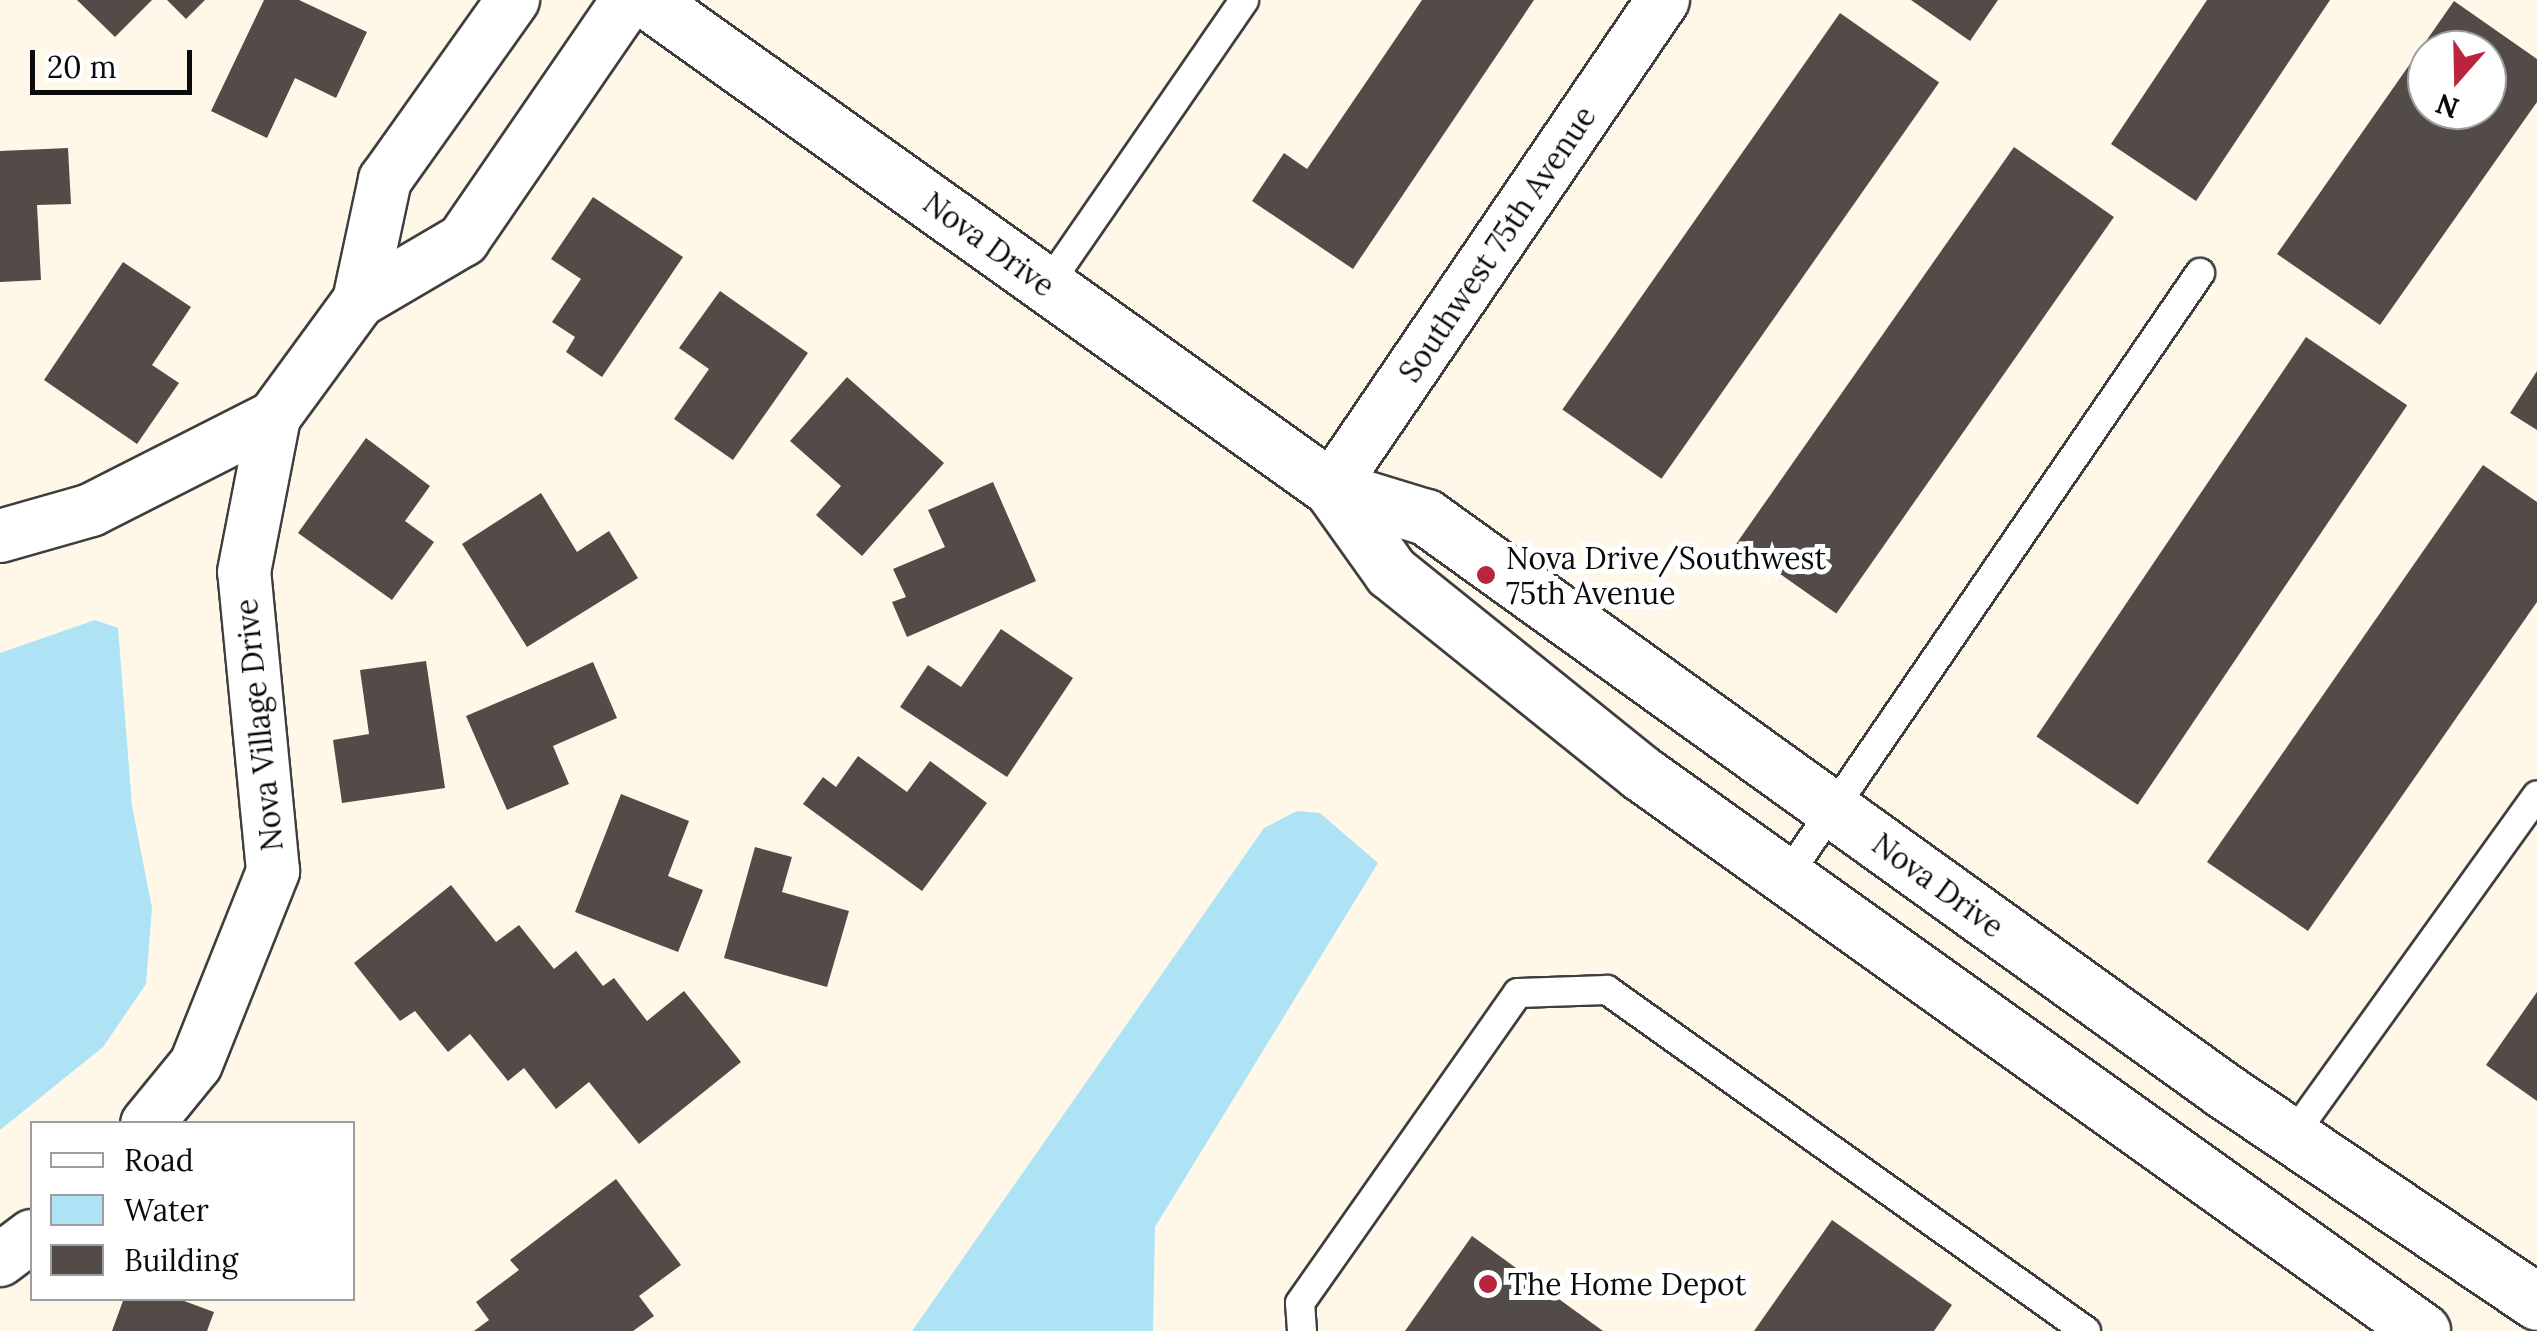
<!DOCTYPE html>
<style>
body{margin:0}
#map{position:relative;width:2537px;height:1331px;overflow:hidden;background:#fff8e9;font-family:Lora,serif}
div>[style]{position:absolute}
.water>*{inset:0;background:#aee2f5}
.building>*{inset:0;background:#534b47;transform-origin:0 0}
.roads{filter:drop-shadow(2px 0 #3e3e3e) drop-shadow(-2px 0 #3e3e3e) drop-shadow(0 2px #3e3e3e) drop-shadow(0 -2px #3e3e3e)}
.service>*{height:28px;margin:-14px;padding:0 14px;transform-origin:14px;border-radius:14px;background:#fff}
.minor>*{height:52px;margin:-26px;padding:0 26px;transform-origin:26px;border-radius:26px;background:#fff}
.tertiary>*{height:55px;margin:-27.5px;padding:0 27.5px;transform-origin:27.5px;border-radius:27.5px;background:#fff}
.dots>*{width:28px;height:28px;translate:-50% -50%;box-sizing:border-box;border:5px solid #fff;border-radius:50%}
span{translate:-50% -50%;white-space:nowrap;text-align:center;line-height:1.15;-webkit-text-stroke:10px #fff;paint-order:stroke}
.street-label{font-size:30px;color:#0b0b0b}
.poi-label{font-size:30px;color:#0b0b0b}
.left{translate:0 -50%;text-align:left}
.legend{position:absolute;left:30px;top:1121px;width:325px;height:180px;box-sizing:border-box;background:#fff;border:2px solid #9d9d9d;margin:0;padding:12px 18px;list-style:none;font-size:30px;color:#0b0b0b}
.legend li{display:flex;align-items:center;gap:20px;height:50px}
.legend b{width:50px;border:2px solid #9d9d9d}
.north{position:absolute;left:2407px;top:30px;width:100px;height:100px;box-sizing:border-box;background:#fff;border:2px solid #9d9d9d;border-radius:50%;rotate:200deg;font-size:28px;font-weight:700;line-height:40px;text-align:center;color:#0b0b0b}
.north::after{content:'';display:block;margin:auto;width:35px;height:45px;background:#b9253c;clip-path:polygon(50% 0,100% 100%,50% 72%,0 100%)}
.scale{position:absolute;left:30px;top:50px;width:162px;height:45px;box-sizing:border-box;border:5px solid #0b0b0b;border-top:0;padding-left:12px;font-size:30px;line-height:35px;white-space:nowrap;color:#0b0b0b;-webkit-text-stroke:8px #fff;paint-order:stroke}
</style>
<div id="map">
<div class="water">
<div style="clip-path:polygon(95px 620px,118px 628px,132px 806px,152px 908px,146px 984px,103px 1047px,0 1130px,0 653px)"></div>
<div style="clip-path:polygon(1297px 811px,1320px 813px,1378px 863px,1155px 1227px,1153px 1331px,912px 1331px,1264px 828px)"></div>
</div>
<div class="building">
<div style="clip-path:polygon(77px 0,152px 0,115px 37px)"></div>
<div style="clip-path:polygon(167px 0,205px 0,186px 19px)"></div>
<div style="clip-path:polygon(264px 0,299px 0,367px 32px,336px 98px,295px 78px,267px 138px,211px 111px)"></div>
<div style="clip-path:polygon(1422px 0,1534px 0,1353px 269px,1252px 201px,1284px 153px,1307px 169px)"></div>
<div style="clip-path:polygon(1911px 0,1998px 0,1970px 41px)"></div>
<div style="clip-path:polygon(2207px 0,2330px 0,2196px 201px,2111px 144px)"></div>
<div style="clip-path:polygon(evenodd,2454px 1px,2537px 59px,2537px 102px,2380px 325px,2277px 254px,2454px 1px,2427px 50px,2487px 50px,2487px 110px,2427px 110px,2427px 50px)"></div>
<div style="left:1840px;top:13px;width:121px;height:484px;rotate:35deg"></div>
<div style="left:2014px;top:147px;width:122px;height:484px;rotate:35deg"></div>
<div style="clip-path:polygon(68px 148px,71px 204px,37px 205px,41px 280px,0 282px,0 151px)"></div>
<div style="clip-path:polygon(593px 197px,683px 257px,602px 377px,566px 352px,575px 337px,552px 322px,581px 279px,551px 259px)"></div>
<div style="clip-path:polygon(123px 262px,191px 307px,152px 365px,179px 383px,137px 444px,44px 380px)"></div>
<div style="clip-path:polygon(720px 291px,808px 353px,733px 460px,674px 419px,709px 369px,679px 348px)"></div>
<div style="left:2306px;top:337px;width:122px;height:482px;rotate:34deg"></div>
<div style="clip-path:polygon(2537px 371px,2537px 430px,2510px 413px)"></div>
<div style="clip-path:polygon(847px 377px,944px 463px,862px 556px,816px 515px,841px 486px,790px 441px)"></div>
<div style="clip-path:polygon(366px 438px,430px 486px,405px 521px,434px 542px,392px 600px,298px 533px)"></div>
<div style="clip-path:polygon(2483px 465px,2537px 502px,2537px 602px,2308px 931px,2207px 862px)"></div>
<div style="clip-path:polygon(993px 482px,1036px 581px,907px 637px,892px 602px,906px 597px,893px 569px,945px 547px,928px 510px)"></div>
<div style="clip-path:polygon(541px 493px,577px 552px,609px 531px,638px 578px,527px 647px,462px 544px)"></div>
<div style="clip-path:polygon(1001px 629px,1073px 678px,1007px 777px,900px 707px,928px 665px,961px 687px)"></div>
<div style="clip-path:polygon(426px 661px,445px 788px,342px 803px,333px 740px,369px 734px,360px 670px)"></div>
<div style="clip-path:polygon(593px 662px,617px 718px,553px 746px,569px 784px,507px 810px,466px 716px)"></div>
<div style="clip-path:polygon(858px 756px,907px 792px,930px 761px,987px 803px,922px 891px,803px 804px,823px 777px,836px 787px)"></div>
<div style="clip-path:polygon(621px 794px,689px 821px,668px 876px,703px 890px,678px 952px,575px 912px)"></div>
<div style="clip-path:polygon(755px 847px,792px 857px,782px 892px,849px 911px,827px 987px,724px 958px)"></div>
<div style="clip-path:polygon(451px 885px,496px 942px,519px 925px,554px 969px,576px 951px,603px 986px,614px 978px,647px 1021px,684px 991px,741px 1062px,639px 1144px,589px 1082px,556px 1109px,524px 1068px,508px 1081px,470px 1034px,448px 1052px,415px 1011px,400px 1021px,354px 963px)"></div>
<div style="clip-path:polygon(2537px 992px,2537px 1101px,2486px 1065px)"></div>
<div style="clip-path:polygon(616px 1179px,681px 1265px,639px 1296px,654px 1316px,633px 1331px,474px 1331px,489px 1320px,476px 1302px,519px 1270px,510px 1260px)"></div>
<div style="clip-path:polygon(1832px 1220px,1952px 1305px,1934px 1331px,1754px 1331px)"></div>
<div style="clip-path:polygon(1472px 1236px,1603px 1331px,1405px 1331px)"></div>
<div style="clip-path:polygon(124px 1298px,176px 1298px,214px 1312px,207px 1331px,112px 1331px)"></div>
</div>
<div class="roads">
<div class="service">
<div style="left:1047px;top:286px;width:347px;rotate:-55.4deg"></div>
<div style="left:1787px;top:876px;width:731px;rotate:-55.59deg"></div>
<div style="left:2293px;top:1135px;width:418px;rotate:-54.3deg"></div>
<div style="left:1302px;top:1331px;width:28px;rotate:-94deg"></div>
<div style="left:1300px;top:1303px;width:379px;rotate:-54.9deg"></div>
<div style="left:1518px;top:993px;width:89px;rotate:-1.9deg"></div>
<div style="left:1607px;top:990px;width:588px;rotate:35.45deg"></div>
</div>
<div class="minor">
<div style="left:359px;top:301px;width:124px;rotate:-77.9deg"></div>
<div style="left:385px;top:180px;width:221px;rotate:-54.6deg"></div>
<div style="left:1331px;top:488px;width:590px;rotate:-55.77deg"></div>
<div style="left:0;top:536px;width:95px;rotate:-15.9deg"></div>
<div style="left:91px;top:510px;width:205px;rotate:-26.9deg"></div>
<div style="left:147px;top:1124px;width:77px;rotate:-50.8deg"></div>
<div style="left:196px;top:1064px;width:208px;rotate:-68.2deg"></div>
<div style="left:273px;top:871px;width:300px;rotate:-95.5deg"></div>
<div style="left:244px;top:572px;width:158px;rotate:-79deg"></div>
<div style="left:274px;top:417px;width:144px;rotate:-53.8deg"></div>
<div style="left:359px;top:301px;width:121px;rotate:-30.4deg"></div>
<div style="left:463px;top:240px;width:291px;rotate:-55.5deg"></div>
<div style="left:0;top:1260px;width:40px;rotate:-37deg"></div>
</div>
<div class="tertiary">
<div style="left:647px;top:0;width:840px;rotate:35.51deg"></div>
<div style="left:1331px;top:488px;width:99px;rotate:17deg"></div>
<div style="left:1426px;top:517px;width:982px;rotate:35.71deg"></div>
<div style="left:2223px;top:1090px;width:379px;rotate:34deg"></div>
<div style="left:1331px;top:488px;width:103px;rotate:54.5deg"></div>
<div style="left:1391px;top:572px;width:321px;rotate:38.8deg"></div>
<div style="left:1641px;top:773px;width:960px;rotate:35.54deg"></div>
</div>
</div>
<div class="dots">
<div style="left:1486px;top:575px;background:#b9253c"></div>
<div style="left:1488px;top:1284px;background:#b9253c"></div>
</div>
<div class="street-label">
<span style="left:989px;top:244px;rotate:36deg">Nova Drive</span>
<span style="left:1497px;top:244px;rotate:-56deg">Southwest 75th Avenue</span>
<span style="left:259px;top:725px;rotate:-96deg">Nova Village Drive</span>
<span style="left:1938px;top:885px;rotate:36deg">Nova Drive</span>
</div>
<div class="poi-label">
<span class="left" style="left:1506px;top:575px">Nova Drive/Southwest<br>75th Avenue</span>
<span class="left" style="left:1508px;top:1284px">The Home Depot</span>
</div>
<ul class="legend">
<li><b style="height:12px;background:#fff"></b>Road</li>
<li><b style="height:28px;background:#aee2f5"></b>Water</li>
<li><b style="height:28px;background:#534b47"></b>Building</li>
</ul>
<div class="north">N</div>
<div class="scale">20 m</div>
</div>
